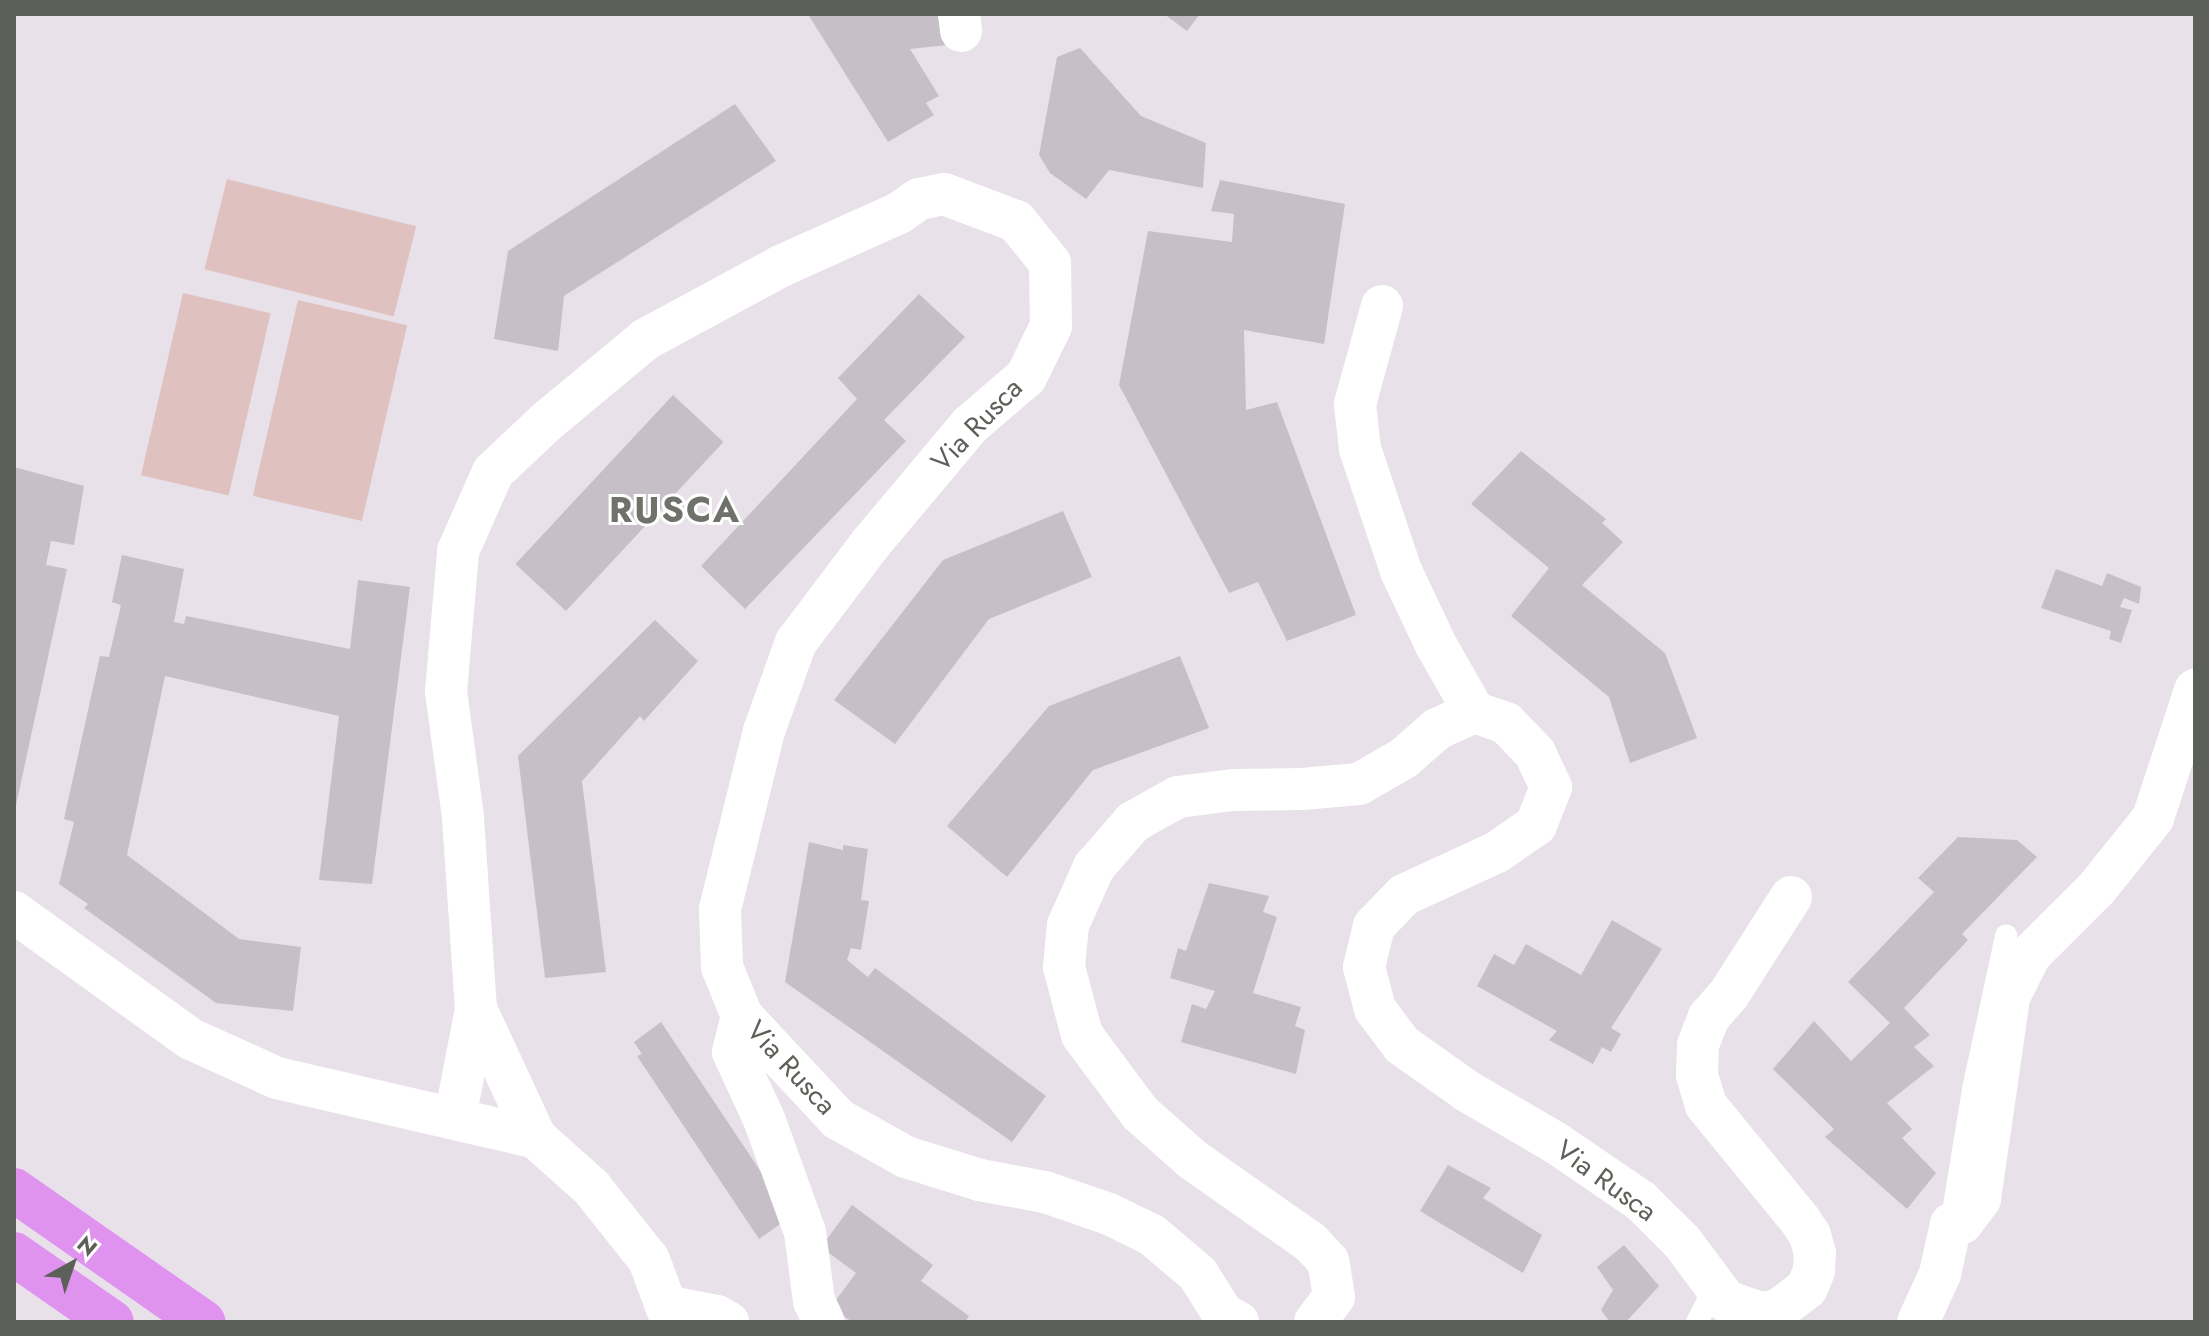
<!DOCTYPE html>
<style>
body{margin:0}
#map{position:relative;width:2209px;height:1336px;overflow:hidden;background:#e9e1ea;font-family:Jost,sans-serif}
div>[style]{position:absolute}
.green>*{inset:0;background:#dfc2c0;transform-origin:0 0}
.building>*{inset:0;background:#c6bfc8;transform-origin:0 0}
.lane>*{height:22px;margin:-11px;padding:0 11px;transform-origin:11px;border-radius:11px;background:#fff}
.street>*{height:42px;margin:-21px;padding:0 21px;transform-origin:21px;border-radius:21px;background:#fff}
.highway>*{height:44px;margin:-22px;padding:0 22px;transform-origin:22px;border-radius:22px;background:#df93ef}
span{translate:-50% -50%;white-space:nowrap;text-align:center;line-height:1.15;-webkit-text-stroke:6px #fff;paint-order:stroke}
.street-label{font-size:28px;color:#5c6059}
.district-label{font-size:36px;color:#6e726a;font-weight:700;letter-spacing:2px}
.frame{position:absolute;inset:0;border:16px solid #5c6059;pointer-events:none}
.north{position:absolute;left:32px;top:1224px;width:80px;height:80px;-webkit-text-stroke:6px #fff;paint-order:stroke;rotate:40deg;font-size:22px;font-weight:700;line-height:32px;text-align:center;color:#5c6059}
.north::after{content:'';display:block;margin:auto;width:28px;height:36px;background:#5c6059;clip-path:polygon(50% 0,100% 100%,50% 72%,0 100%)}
</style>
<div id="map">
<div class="green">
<div style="left:227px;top:179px;width:195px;height:93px;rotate:14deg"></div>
<div style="left:183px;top:293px;width:90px;height:187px;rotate:13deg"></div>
<div style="left:298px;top:300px;width:112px;height:201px;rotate:13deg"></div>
</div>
<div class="building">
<div style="clip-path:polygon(812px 14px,938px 14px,938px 19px,945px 19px,947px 45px,910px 49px,939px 96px,926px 103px,934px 115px,888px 142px,809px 16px)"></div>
<div style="clip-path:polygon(1164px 14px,1200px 14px,1187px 31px)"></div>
<div style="clip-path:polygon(1080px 48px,1141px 116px,1206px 143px,1203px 188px,1109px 170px,1086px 199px,1050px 173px,1039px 155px,1057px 57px)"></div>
<div style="clip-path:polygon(735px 104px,776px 161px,564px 296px,558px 351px,494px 339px,508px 251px)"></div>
<div style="clip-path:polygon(1220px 180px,1345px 204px,1324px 344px,1244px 330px,1246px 410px,1277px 402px,1356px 615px,1287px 641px,1258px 582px,1229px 593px,1119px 385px,1148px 231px,1232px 242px,1234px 214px,1211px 211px)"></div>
<div style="clip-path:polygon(919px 294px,965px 337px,884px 420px,906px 441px,745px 609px,701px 566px,857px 399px,838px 378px)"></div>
<div style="left:673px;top:395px;width:69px;height:231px;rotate:43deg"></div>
<div style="clip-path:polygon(1521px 451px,1606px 519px,1602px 523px,1623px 542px,1582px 585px,1665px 653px,1697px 738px,1630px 763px,1609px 697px,1511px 616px,1549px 568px,1471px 504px)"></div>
<div style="clip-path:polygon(14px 467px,84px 486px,74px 545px,51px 541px,46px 565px,67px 569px,15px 810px)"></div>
<div style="clip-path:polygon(1063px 511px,1092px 577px,989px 619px,895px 744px,834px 700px,943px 560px)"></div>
<div style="clip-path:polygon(122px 555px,184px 569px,174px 622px,184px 624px,186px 616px,350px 649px,358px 580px,410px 587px,372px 884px,319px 880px,339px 716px,165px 676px,127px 855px,239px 939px,301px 947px,293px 1011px,216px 1003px,84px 908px,88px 904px,59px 884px,74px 822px,64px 819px,100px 656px,109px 657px,121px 605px,112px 602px)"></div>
<div style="clip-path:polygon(2056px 569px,2102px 586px,2107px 573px,2141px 587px,2139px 604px,2124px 598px,2120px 607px,2132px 610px,2121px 643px,2109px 639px,2111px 631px,2041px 608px)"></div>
<div style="clip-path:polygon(655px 620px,698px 661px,644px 721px,640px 716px,582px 781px,606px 972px,545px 978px,518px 756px)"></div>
<div style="clip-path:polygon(1180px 656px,1209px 728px,1093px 770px,1007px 877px,947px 826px,1049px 706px)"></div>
<div style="clip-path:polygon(1958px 837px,2017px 840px,2037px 857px,1962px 934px,1968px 940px,1904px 1008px,1930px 1035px,1914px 1047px,1934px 1066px,1887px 1103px,1912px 1129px,1902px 1138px,1936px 1173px,1907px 1209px,1825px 1137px,1834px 1129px,1773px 1069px,1814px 1021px,1851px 1061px,1890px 1023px,1848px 982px,1934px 892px,1918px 878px)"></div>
<div style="clip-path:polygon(809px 842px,843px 850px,843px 845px,868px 849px,861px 900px,869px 901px,861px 950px,851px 948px,847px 960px,868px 977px,875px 968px,1046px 1096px,1012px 1142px,785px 982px)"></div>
<div style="clip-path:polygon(1209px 883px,1269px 896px,1263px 912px,1277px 917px,1253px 993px,1301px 1007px,1295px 1026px,1305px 1030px,1296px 1074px,1181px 1042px,1192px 1004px,1206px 1009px,1215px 991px,1170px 978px,1178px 948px,1186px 951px)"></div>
<div style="clip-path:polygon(1612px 920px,1662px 949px,1611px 1028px,1621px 1034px,1611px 1052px,1602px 1047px,1593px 1064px,1549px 1040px,1557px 1031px,1477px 986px,1494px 954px,1514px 965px,1526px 944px,1581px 975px)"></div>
<div style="clip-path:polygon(661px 1022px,769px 1184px,783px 1222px,759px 1239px,637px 1056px,642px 1054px,634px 1042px)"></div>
<div style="clip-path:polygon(1448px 1165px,1491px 1188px,1483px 1198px,1542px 1235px,1523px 1273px,1420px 1211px)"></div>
<div style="clip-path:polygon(852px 1205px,933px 1265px,921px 1281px,969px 1316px,965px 1322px,853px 1322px,830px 1308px,856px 1273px,821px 1247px)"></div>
<div style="clip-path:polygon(1624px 1245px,1659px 1286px,1626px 1322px,1610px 1322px,1601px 1310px,1613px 1290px,1597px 1267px)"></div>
</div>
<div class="lane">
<div style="left:1951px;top:1224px;width:137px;rotate:-80.7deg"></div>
<div style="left:1973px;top:1089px;width:157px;rotate:-77.8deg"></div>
<div style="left:1697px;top:1322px;width:38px;rotate:-63deg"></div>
</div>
<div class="street">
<div style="left:959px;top:14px;width:17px;rotate:83deg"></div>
<div style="left:1382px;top:306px;width:102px;rotate:105.4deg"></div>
<div style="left:1355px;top:404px;width:45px;rotate:83.7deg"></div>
<div style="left:1360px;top:449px;width:129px;rotate:71.4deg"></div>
<div style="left:1401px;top:571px;width:82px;rotate:64.7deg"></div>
<div style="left:1436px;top:645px;width:77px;rotate:60.4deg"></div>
<div style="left:14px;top:912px;width:218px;rotate:35.7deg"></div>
<div style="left:191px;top:1039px;width:94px;rotate:24.4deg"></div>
<div style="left:277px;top:1078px;width:266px;rotate:13deg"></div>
<div style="left:536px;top:1138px;width:74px;rotate:41.7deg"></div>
<div style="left:591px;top:1187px;width:93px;rotate:51.5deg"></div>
<div style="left:649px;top:1260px;width:66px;rotate:69.6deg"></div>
<div style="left:476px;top:1009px;width:142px;rotate:65.1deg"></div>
<div style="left:742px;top:1016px;width:37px;rotate:104deg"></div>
<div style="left:733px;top:1052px;width:74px;rotate:65.2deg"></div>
<div style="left:764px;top:1119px;width:120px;rotate:70.1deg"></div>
<div style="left:805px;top:1232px;width:70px;rotate:82.6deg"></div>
<div style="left:814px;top:1301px;width:23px;rotate:65deg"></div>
<div style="left:455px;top:1118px;width:111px;rotate:-79.1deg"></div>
<div style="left:476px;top:1009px;width:192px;rotate:-93.9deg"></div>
<div style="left:463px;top:817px;width:126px;rotate:-97.7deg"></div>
<div style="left:446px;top:692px;width:142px;rotate:-85.1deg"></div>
<div style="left:458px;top:551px;width:86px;rotate:-66.1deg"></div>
<div style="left:493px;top:472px;width:73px;rotate:-43.3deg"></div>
<div style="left:546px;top:422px;width:130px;rotate:-39.7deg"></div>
<div style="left:646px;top:339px;width:153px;rotate:-28.4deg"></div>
<div style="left:781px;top:266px;width:129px;rotate:-24.2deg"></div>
<div style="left:899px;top:213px;width:24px;rotate:-35deg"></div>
<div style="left:919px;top:199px;width:25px;rotate:-11deg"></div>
<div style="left:944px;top:194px;width:77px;rotate:20.6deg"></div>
<div style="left:1016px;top:221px;width:54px;rotate:51deg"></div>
<div style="left:1050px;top:263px;width:63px;rotate:89.1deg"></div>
<div style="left:1051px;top:326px;width:57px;rotate:116.1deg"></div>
<div style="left:1026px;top:377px;width:74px;rotate:139.4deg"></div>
<div style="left:970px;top:425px;width:154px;rotate:130deg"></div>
<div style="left:871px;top:543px;width:124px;rotate:127.1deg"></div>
<div style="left:796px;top:642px;width:95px;rotate:109.8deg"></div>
<div style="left:764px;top:731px;width:183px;rotate:103.9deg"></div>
<div style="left:720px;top:909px;width:58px;rotate:88deg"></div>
<div style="left:722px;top:967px;width:53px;rotate:67.8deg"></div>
<div style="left:742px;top:1016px;width:141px;rotate:47deg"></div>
<div style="left:838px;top:1119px;width:78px;rotate:29.2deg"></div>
<div style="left:906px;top:1157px;width:77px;rotate:17.3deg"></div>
<div style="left:980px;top:1180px;width:66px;rotate:10.5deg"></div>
<div style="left:1045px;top:1192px;width:68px;rotate:19deg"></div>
<div style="left:1109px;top:1214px;width:48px;rotate:26deg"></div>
<div style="left:1152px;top:1235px;width:60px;rotate:40.3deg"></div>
<div style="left:1198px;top:1274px;width:47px;rotate:58deg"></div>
<div style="left:1223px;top:1314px;width:17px;rotate:28deg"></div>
<div style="left:666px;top:1306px;width:52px;rotate:11.1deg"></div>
<div style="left:717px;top:1316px;width:13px;rotate:29deg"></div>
<div style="left:1315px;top:1322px;width:31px;rotate:-53deg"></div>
<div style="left:1334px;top:1297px;width:36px;rotate:-99deg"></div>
<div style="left:1328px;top:1261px;width:26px;rotate:-133deg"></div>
<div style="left:1310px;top:1242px;width:144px;rotate:-144.9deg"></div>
<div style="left:1192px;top:1159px;width:69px;rotate:-138.5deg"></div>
<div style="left:1140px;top:1113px;width:97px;rotate:-126.6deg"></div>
<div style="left:1082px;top:1035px;width:70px;rotate:-104.8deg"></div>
<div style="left:1064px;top:967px;width:42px;rotate:-84.6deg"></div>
<div style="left:1068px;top:925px;width:64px;rotate:-65.9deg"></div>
<div style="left:1094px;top:867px;width:60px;rotate:-49.1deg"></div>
<div style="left:1133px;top:822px;width:51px;rotate:-29.1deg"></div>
<div style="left:1178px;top:797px;width:55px;rotate:-7.3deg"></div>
<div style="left:1233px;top:790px;width:69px;rotate:-0.8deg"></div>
<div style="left:1302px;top:789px;width:57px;rotate:-5deg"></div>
<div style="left:1359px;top:784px;width:52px;rotate:-30deg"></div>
<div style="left:1404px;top:758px;width:44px;rotate:-41.3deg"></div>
<div style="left:1437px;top:729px;width:41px;rotate:-24.7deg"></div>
<div style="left:1474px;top:712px;width:34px;rotate:19deg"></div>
<div style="left:1506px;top:723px;width:42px;rotate:46deg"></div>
<div style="left:1535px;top:753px;width:38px;rotate:65deg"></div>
<div style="left:1551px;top:787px;width:41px;rotate:111.5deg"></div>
<div style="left:1536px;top:825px;width:47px;rotate:145.3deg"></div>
<div style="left:1497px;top:852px;width:102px;rotate:155.2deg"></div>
<div style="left:1404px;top:895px;width:43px;rotate:134.1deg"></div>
<div style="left:1374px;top:926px;width:42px;rotate:103.7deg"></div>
<div style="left:1364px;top:967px;width:43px;rotate:75.3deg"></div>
<div style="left:1375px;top:1009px;width:45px;rotate:53.1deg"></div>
<div style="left:1402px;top:1045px;width:80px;rotate:35.3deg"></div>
<div style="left:1467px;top:1091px;width:103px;rotate:30.3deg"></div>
<div style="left:1556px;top:1143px;width:103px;rotate:34.3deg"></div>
<div style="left:1641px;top:1201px;width:59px;rotate:45deg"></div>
<div style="left:1683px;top:1243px;width:72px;rotate:53.4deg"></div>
<div style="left:1726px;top:1301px;width:36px;rotate:19deg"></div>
<div style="left:1760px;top:1313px;width:18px;rotate:-9deg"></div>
<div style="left:1778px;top:1310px;width:36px;rotate:-37deg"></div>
<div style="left:1807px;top:1288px;width:18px;rotate:-68deg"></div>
<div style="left:1814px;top:1271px;width:18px;rotate:-87deg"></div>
<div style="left:1815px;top:1253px;width:19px;rotate:-106deg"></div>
<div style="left:1810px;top:1235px;width:18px;rotate:-124deg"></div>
<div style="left:1800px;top:1220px;width:149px;rotate:-129.3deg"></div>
<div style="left:1706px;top:1105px;width:31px;rotate:-107deg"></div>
<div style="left:1697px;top:1075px;width:30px;rotate:-88deg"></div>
<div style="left:1698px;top:1045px;width:30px;rotate:-69deg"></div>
<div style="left:1709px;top:1017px;width:30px;rotate:-49deg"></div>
<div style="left:1729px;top:994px;width:115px;rotate:-57.4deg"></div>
<div style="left:1918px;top:1322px;width:53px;rotate:-65.4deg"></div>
<div style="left:1940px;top:1274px;width:51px;rotate:-77.6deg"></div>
<div style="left:1951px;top:1224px;width:11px;rotate:-5deg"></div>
<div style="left:1962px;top:1223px;width:30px;rotate:-53deg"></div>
<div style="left:1980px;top:1199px;width:204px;rotate:-81.8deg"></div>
<div style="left:2009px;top:997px;width:47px;rotate:-63.4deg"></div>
<div style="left:2030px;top:955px;width:95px;rotate:-45deg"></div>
<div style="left:2097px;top:888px;width:90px;rotate:-51.3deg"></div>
<div style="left:2153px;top:818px;width:135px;rotate:-71.8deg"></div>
</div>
<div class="highway">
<div style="left:14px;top:1190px;width:231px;rotate:34.9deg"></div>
<div style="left:14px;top:1254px;width:119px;rotate:34.8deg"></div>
</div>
<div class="street-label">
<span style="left:977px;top:425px;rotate:-46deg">Via Rusca</span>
<span style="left:791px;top:1068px;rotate:47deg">Via Rusca</span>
<span style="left:1606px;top:1181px;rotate:36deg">Via Rusca</span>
</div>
<div class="district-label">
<span style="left:675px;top:510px">RUSCA</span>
</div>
<div class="frame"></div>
<div class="north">N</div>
</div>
